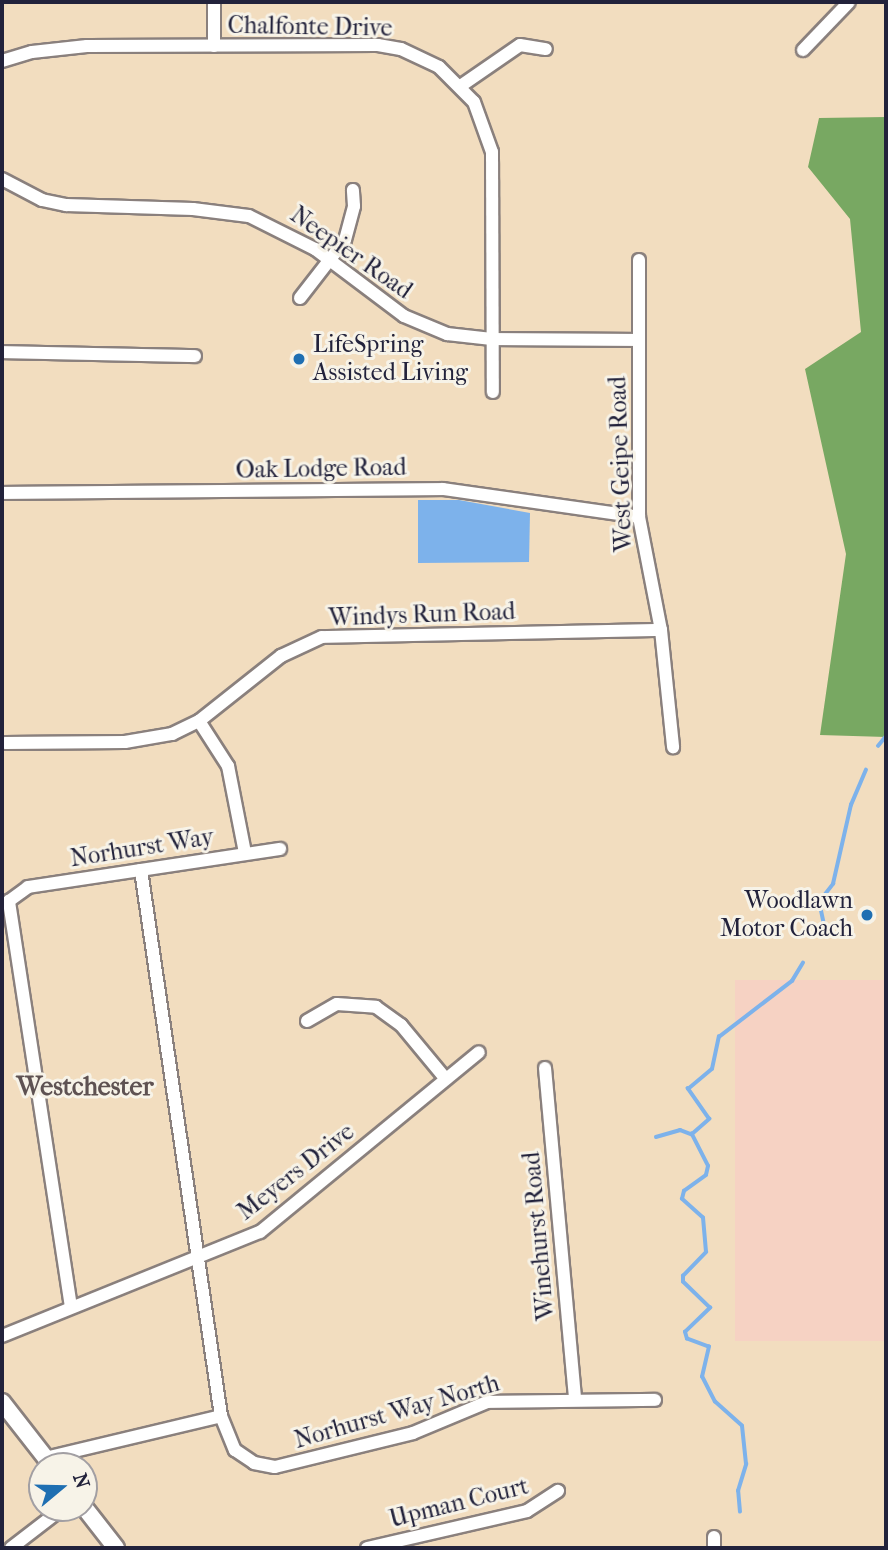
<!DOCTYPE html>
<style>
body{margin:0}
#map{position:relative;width:888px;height:1550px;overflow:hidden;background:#f2ddbf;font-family:"IM FELL French Canon",serif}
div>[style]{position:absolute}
.built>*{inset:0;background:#f6d2c3;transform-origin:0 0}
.forest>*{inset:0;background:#78a862}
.water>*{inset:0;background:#7db2eb}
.stream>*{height:3.5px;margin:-1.75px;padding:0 1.75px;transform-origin:1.75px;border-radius:1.75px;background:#7db2eb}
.roads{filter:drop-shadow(2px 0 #8a807d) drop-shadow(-2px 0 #8a807d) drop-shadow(0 2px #8a807d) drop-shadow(0 -2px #8a807d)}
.minor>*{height:12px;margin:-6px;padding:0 6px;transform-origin:6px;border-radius:6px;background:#fff}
.tertiary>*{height:16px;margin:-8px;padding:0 8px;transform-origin:8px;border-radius:8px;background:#fff}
.dots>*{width:19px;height:19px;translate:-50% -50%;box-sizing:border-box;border:4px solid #f7f3e8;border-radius:50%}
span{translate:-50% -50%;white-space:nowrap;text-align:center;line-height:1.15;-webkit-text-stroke:6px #f7f3e8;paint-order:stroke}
.street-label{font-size:24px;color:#22223b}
.poi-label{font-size:24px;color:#22223b}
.left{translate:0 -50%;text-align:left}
.right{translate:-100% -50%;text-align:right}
.neighbourhood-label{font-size:26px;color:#5e5252;font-weight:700}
.frame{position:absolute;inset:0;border:4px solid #22223b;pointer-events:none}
.north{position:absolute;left:28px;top:1452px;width:70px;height:70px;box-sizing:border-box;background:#f7f3e8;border:2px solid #a29fa3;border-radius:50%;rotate:71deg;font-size:19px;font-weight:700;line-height:28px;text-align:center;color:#22223b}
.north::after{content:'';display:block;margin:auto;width:24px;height:32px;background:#1f6fb2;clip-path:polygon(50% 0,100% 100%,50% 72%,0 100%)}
</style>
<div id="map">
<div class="built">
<div style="left:886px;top:980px;width:361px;height:151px;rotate:90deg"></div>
</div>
<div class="forest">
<div style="clip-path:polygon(886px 117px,886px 737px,820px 735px,846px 554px,805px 369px,861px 332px,850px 219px,808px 167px,819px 118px)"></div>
</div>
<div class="water">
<div style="clip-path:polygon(418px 500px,459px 500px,530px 513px,529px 562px,418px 563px)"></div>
</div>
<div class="stream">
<div style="left:878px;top:746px;width:13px;rotate:-51deg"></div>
<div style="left:824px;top:925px;width:24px;rotate:-102deg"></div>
<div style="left:819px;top:902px;width:23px;rotate:-52deg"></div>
<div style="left:833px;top:884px;width:81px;rotate:-77.2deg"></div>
<div style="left:851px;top:805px;width:38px;rotate:-67deg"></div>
<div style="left:656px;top:1137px;width:25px;rotate:-16deg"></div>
<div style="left:680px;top:1130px;width:12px;rotate:20deg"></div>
<div style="left:740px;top:1512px;width:21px;rotate:-95deg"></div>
<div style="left:738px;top:1491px;width:28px;rotate:-73deg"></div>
<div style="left:746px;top:1464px;width:38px;rotate:-96deg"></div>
<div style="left:742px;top:1426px;width:36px;rotate:-138deg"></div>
<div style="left:715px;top:1402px;width:28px;rotate:-117deg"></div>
<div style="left:702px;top:1377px;width:31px;rotate:-77deg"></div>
<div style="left:709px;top:1347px;width:23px;rotate:-160deg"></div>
<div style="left:687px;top:1339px;width:7px;rotate:-106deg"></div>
<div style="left:685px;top:1332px;width:35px;rotate:-44deg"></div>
<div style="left:710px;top:1308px;width:37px;rotate:-136deg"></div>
<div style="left:683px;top:1282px;width:6px;rotate:-90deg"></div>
<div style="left:683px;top:1276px;width:33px;rotate:-46deg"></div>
<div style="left:706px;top:1252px;width:34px;rotate:-95deg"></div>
<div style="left:703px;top:1218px;width:28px;rotate:-138deg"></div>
<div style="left:682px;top:1199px;width:8px;rotate:-76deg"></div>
<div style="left:684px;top:1191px;width:27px;rotate:-36deg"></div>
<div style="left:706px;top:1175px;width:9px;rotate:-77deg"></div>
<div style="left:708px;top:1166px;width:36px;rotate:-117deg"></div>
<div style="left:692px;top:1134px;width:23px;rotate:-41deg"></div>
<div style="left:709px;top:1119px;width:37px;rotate:-125deg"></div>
<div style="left:688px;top:1089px;width:31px;rotate:-40deg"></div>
<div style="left:712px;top:1069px;width:33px;rotate:-78deg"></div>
<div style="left:719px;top:1037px;width:92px;rotate:-37.5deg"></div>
<div style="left:792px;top:981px;width:21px;rotate:-59deg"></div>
</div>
<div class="roads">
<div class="minor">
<div style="left:214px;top:2px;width:44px;rotate:90deg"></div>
<div style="left:803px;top:50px;width:66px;rotate:-46.2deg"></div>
<div style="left:2px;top:61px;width:31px;rotate:-17deg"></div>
<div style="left:32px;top:52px;width:55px;rotate:-6.2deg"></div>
<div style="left:87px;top:46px;width:291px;rotate:-0.2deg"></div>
<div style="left:378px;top:45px;width:23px;rotate:10deg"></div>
<div style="left:401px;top:49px;width:42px;rotate:25.3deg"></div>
<div style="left:439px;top:67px;width:49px;rotate:45deg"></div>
<div style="left:474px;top:102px;width:53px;rotate:70.2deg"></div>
<div style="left:492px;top:152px;width:240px;rotate:89.8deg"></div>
<div style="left:462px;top:85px;width:70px;rotate:-34.6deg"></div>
<div style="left:520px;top:45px;width:26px;rotate:9deg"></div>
<div style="left:2px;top:179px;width:45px;rotate:27.7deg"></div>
<div style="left:42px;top:200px;width:25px;rotate:12deg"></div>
<div style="left:66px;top:205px;width:127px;rotate:1.8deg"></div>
<div style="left:193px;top:209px;width:56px;rotate:7.1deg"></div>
<div style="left:249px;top:216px;width:74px;rotate:26.6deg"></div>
<div style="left:315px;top:249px;width:111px;rotate:37deg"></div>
<div style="left:404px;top:316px;width:47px;rotate:22.7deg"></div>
<div style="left:447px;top:334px;width:45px;rotate:6.3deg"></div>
<div style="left:492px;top:339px;width:146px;rotate:0.4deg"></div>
<div style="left:639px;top:260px;width:257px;rotate:90deg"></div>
<div style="left:639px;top:517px;width:115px;rotate:79deg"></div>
<div style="left:661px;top:630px;width:118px;rotate:84.1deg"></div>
<div style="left:300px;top:298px;width:73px;rotate:-52.2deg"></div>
<div style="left:345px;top:240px;width:35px;rotate:-75deg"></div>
<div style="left:354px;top:206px;width:16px;rotate:-94deg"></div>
<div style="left:2px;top:352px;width:193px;rotate:1.2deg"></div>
<div style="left:2px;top:493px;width:441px;rotate:-0.5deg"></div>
<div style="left:443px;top:489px;width:198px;rotate:8.1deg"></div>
<div style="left:199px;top:721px;width:54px;rotate:57.2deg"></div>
<div style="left:228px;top:766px;width:89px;rotate:78.9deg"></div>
<div style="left:5px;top:743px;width:120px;rotate:-0.5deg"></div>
<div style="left:125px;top:742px;width:48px;rotate:-9.7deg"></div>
<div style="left:172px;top:734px;width:30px;rotate:-26deg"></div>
<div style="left:199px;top:721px;width:105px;rotate:-38.4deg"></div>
<div style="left:281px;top:656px;width:45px;rotate:-24.9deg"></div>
<div style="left:322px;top:637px;width:339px;rotate:-1.2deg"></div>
<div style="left:307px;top:1021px;width:34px;rotate:-30deg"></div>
<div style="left:337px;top:1004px;width:39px;rotate:4deg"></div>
<div style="left:376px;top:1007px;width:31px;rotate:36deg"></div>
<div style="left:401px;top:1025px;width:69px;rotate:50.3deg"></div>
<div style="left:545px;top:1068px;width:332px;rotate:84.8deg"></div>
<div style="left:71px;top:1307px;width:411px;rotate:-98.7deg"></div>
<div style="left:9px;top:901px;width:24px;rotate:-36deg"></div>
<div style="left:28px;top:887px;width:255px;rotate:-8.6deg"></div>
<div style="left:2px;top:1336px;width:278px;rotate:-22deg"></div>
<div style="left:260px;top:1232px;width:283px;rotate:-39.4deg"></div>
<div style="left:221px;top:1416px;width:37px;rotate:68deg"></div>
<div style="left:235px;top:1450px;width:23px;rotate:34deg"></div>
<div style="left:254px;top:1463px;width:21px;rotate:11deg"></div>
<div style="left:275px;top:1467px;width:142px;rotate:-13.8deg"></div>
<div style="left:413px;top:1433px;width:80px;rotate:-22.7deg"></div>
<div style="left:487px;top:1402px;width:168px;rotate:-0.7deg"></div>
<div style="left:45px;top:1458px;width:181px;rotate:-13.4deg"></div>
<div style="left:221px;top:1416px;width:552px;rotate:-98.34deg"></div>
<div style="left:714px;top:1537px;width:11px;rotate:90deg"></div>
<div style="left:11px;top:1548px;width:66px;rotate:-37.6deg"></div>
<div style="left:367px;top:1548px;width:164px;rotate:-13deg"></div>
<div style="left:527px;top:1511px;width:37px;rotate:-33deg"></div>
</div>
<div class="tertiary">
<div style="left:2px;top:1402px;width:81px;rotate:52deg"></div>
<div style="left:84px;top:1507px;width:52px;rotate:52deg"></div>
</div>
</div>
<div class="dots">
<div style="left:299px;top:359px;background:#1f6fb2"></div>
<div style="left:867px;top:915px;background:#1f6fb2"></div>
</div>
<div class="street-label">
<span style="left:310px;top:27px;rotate:1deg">Chalfonte Drive</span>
<span style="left:351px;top:253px;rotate:35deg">Neepier Road</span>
<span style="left:621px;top:464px;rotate:-92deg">West Geipe Road</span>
<span style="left:321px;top:469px;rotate:-1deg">Oak Lodge Road</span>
<span style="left:422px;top:615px;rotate:-2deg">Windys Run Road</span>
<span style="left:142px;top:848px;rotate:-9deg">Norhurst Way</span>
<span style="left:296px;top:1172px;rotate:-38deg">Meyers Drive</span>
<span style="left:539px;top:1236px;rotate:-95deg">Winehurst Road</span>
<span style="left:397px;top:1412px;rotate:-16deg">Norhurst Way North</span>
<span style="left:459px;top:1503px;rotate:-14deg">Upman Court</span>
</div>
<div class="poi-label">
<span class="left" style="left:313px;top:359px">LifeSpring<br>Assisted Living</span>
<span class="right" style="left:853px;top:915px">Woodlawn<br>Motor Coach</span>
</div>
<div class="neighbourhood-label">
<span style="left:85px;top:1087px">Westchester</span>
</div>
<div class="frame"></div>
<div class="north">N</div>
</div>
